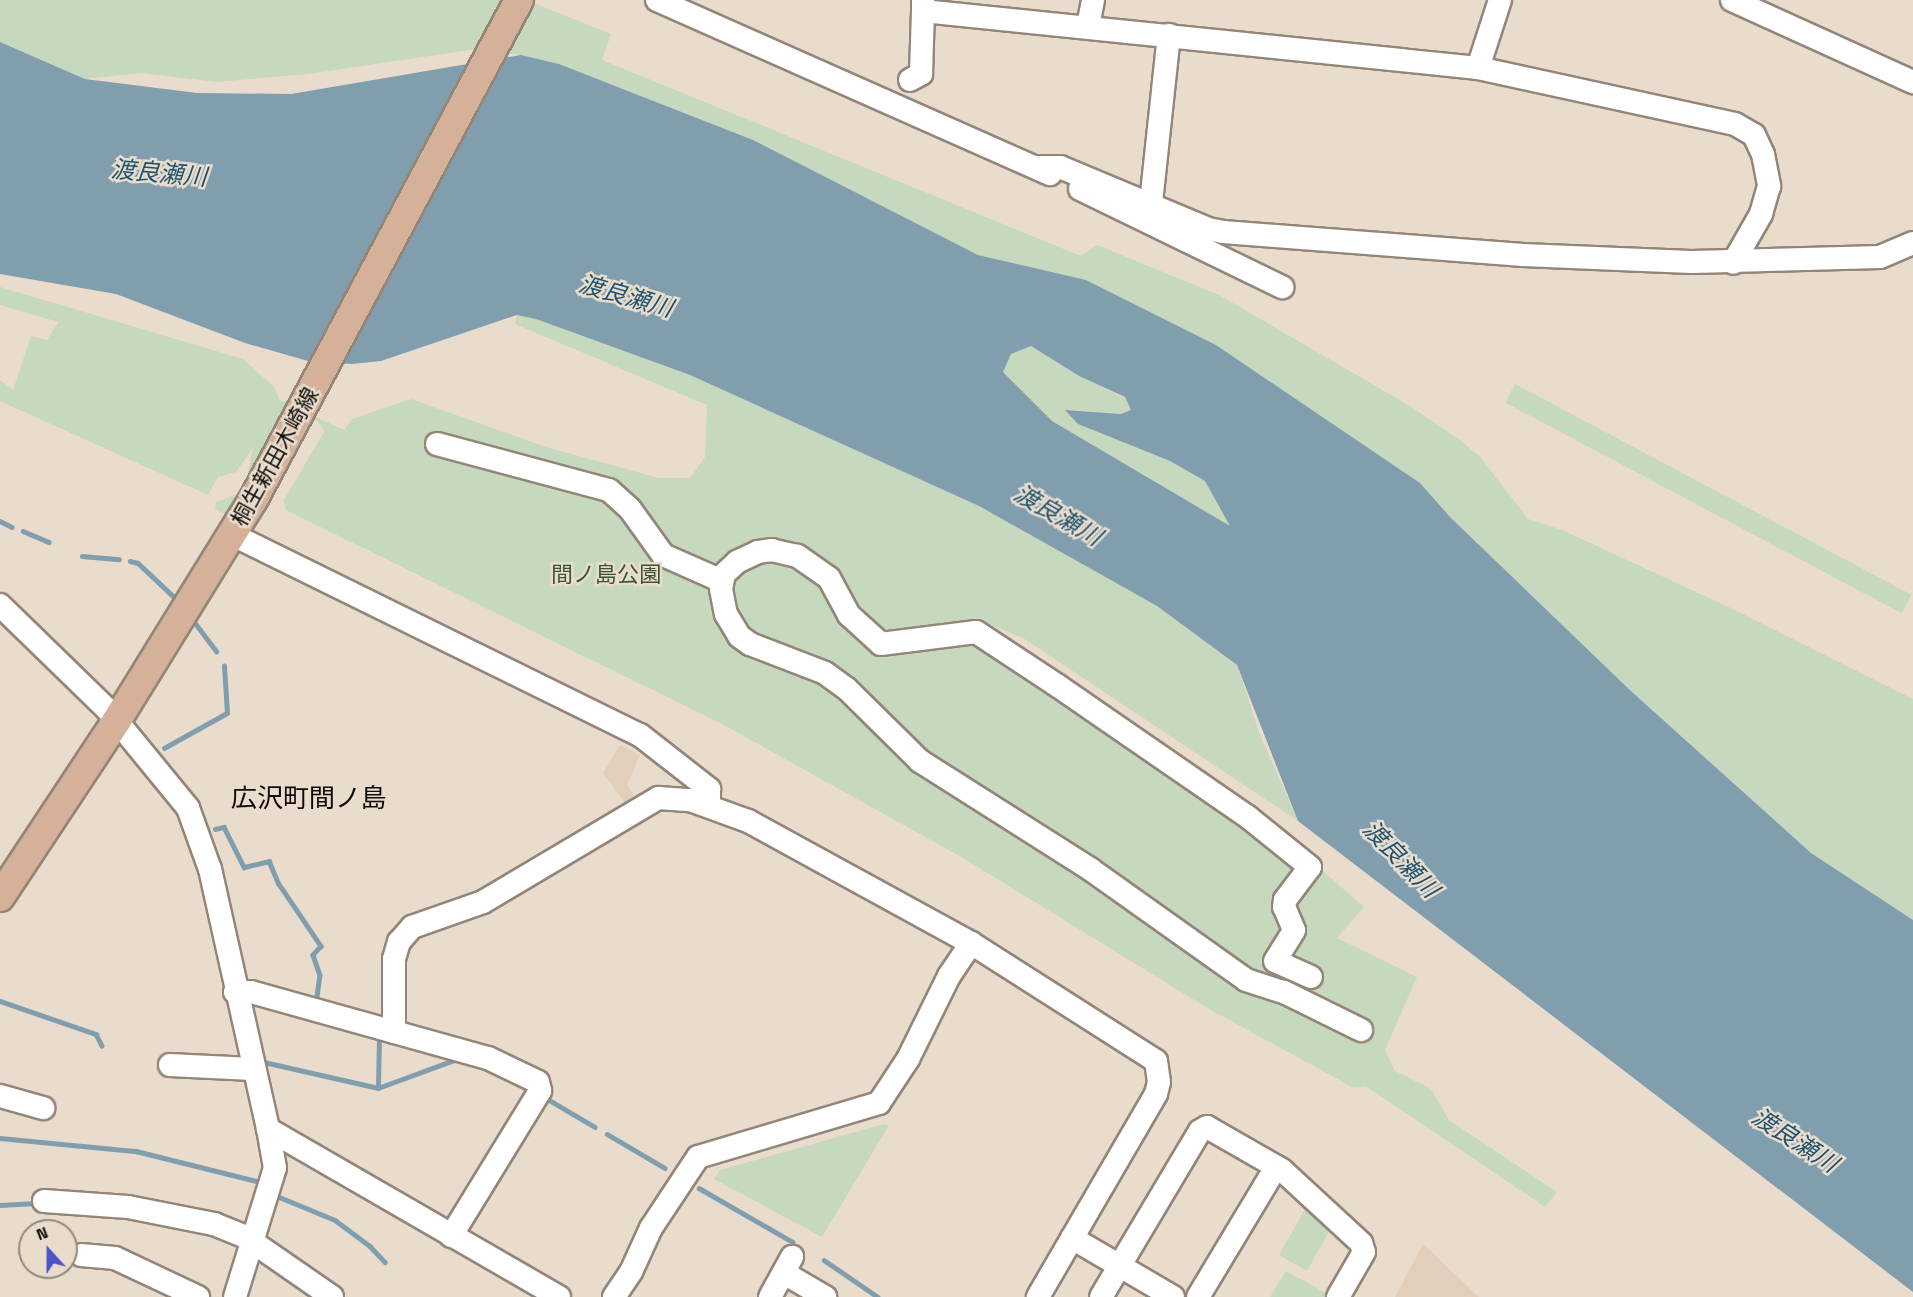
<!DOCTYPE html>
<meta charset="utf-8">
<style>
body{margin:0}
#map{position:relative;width:1913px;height:1297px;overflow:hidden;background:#e9dccd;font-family:"Space Grotesk","Noto Sans JP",sans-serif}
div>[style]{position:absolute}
.built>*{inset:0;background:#e2cfbb}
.green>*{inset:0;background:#c6d8be;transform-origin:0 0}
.water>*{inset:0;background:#819eae}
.stream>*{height:4.5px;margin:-2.25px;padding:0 2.25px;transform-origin:2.25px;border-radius:2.25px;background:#819eae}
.roads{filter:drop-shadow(2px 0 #938679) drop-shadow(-2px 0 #938679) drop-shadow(0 2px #938679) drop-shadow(0 -2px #938679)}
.minor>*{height:22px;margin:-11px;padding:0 11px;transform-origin:11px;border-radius:11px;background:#fff}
.major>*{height:28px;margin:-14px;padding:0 14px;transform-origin:14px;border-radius:14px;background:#d4b198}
span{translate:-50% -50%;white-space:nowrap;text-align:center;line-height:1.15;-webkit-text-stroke:5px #e9dccd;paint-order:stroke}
.street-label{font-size:22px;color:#0f0b06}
.park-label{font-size:22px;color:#3b562e}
.water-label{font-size:24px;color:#1f536d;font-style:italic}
.quarter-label{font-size:26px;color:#0f0b06}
.north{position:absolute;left:18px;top:1219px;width:60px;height:60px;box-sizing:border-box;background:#e9dccd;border:2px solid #92887d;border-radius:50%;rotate:339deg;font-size:16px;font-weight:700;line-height:24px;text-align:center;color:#0f0b06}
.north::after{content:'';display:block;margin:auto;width:21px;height:27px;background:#4f51c7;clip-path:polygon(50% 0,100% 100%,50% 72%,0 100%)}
</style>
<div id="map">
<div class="built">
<div style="clip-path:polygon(620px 745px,640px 755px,627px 785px,637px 799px,627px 806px,603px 773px)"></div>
<div style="clip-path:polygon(1423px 1244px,1479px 1297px,1395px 1297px)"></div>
</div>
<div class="green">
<div style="clip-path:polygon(0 0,526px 0,611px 34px,602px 60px,1081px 256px,1097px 245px,1219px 295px,1410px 406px,1460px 440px,1481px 458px,1528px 519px,1562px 530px,1735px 610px,1913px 699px,1913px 920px,1811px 853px,1632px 692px,1451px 518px,1420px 483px,1216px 345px,1086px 280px,978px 255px,753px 140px,559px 64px,483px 48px,308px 74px,217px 82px,141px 73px,85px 79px,0 42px)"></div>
<div style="clip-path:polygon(0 287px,243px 359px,274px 387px,280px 400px,344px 430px,352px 419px,411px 399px,546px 447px,659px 478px,690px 478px,705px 457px,707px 405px,515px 324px,517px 315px,536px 319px,690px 375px,979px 506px,1157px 606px,1237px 665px,1260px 735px,1298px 821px,1023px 638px,972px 617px,1099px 700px,1294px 846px,1364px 907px,1337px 938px,1417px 977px,1385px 1050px,1395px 1071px,1431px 1089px,1449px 1120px,1557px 1192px,1545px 1207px,1366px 1086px,1354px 1088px,1209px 1009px,963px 858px,722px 724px,286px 510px,284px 500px,324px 432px,318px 421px,286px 406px,244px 491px,253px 448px,236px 472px,218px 477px,208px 495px,0 401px,0 380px,13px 390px,31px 336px,47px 340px,58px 322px,0 305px)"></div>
<div style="clip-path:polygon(1031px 346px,1079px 376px,1125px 398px,1132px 410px,1121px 414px,1066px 410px,1078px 424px,1170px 461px,1206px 481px,1231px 527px,1052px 421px,1003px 372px,1011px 354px)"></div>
<div style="left:1515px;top:384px;width:449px;height:21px;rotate:28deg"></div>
<div style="clip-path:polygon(234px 495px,239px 498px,228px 516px,215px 509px,216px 502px)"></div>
<div style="clip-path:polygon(884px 1124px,889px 1125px,822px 1237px,714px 1179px,720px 1170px)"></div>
<div style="clip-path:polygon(1308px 1204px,1332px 1226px,1307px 1271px,1279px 1255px)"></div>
<div style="clip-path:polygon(1286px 1271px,1326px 1293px,1327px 1297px,1270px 1297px)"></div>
</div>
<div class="water">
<div style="clip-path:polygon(evenodd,0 42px,85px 79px,197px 93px,291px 94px,521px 55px,559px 64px,753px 140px,978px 255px,1086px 280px,1216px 345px,1420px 483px,1451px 518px,1632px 692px,1811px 853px,1913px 920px,1913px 1292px,1298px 821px,1237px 665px,1157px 606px,979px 506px,690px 375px,536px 319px,517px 315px,381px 361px,352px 364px,308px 361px,245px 343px,116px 294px,0 274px,0 42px,1031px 346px,1079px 376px,1125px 397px,1131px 410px,1121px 414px,1065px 410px,1078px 424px,1170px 461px,1205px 481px,1230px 526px,1052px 421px,1003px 372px,1011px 354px,1031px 346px)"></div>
</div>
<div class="stream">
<div style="left:0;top:521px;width:13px;rotate:27deg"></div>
<div style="left:23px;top:531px;width:28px;rotate:23deg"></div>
<div style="left:82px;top:556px;width:37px;rotate:5deg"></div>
<div style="left:130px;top:561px;width:8px;rotate:14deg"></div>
<div style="left:138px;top:563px;width:48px;rotate:43.3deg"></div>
<div style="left:196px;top:624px;width:34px;rotate:53deg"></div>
<div style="left:164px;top:748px;width:72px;rotate:-29.1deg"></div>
<div style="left:227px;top:713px;width:47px;rotate:-93.7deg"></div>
<div style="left:215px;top:829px;width:9px;rotate:-13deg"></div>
<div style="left:224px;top:827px;width:45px;rotate:63.4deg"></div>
<div style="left:244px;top:867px;width:26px;rotate:-13deg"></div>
<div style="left:269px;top:861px;width:25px;rotate:67deg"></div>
<div style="left:279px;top:884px;width:75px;rotate:55.9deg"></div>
<div style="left:321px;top:946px;width:12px;rotate:132deg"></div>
<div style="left:313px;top:955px;width:21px;rotate:71deg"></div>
<div style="left:320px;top:975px;width:28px;rotate:98deg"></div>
<div style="left:0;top:1001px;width:102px;rotate:19deg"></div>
<div style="left:96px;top:1034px;width:13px;rotate:63deg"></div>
<div style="left:264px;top:1062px;width:117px;rotate:12.8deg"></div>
<div style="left:378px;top:1088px;width:81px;rotate:-20.2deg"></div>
<div style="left:378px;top:1088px;width:52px;rotate:-88.9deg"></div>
<div style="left:544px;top:1097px;width:59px;rotate:30.5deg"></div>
<div style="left:607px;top:1134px;width:67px;rotate:30.4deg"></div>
<div style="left:0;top:1138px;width:137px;rotate:5.5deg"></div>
<div style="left:136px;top:1151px;width:128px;rotate:14deg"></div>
<div style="left:699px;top:1188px;width:108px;rotate:29.9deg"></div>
<div style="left:277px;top:1196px;width:63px;rotate:22.5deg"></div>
<div style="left:335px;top:1220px;width:44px;rotate:36.6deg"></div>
<div style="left:370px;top:1246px;width:22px;rotate:47deg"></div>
<div style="left:0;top:1205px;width:36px;rotate:-3deg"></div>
<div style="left:824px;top:1260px;width:65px;rotate:34.4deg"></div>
</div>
<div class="roads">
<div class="minor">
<div style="left:657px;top:0;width:430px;rotate:23.9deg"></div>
<div style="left:923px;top:0;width:11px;rotate:90deg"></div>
<div style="left:923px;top:11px;width:558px;rotate:5.86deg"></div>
<div style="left:1478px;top:68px;width:263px;rotate:12.3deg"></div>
<div style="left:1735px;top:124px;width:22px;rotate:30deg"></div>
<div style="left:1754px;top:135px;width:21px;rotate:65deg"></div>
<div style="left:1763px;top:154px;width:33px;rotate:79deg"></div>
<div style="left:1769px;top:186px;width:29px;rotate:106deg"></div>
<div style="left:1761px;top:214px;width:56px;rotate:119.7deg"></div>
<div style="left:1732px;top:0;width:199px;rotate:24.4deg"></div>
<div style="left:1088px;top:26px;width:26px;rotate:-79deg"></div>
<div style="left:1478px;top:68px;width:71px;rotate:-72.1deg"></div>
<div style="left:910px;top:80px;width:13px;rotate:-29deg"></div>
<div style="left:921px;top:74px;width:63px;rotate:-88.2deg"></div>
<div style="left:1037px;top:167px;width:23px"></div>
<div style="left:1060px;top:167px;width:160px;rotate:22.7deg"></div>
<div style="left:1208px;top:229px;width:15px;rotate:11deg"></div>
<div style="left:1223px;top:232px;width:301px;rotate:4.4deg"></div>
<div style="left:1523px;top:255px;width:168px;rotate:2.4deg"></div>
<div style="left:1691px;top:262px;width:189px;rotate:-1.5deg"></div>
<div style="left:1880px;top:257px;width:36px;rotate:-23deg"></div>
<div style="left:1080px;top:189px;width:225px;rotate:25.9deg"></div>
<div style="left:1151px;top:203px;width:169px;rotate:-83.9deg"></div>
<div style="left:437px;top:444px;width:178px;rotate:15deg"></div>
<div style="left:609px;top:490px;width:28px;rotate:42deg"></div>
<div style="left:630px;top:509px;width:57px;rotate:54.3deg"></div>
<div style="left:663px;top:555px;width:64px;rotate:23.8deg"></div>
<div style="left:233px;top:535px;width:453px;rotate:26.2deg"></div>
<div style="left:640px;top:735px;width:88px;rotate:38deg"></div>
<div style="left:709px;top:789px;width:17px;rotate:90deg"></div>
<div style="left:0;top:605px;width:149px;rotate:44.2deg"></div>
<div style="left:107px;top:709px;width:128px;rotate:50.7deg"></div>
<div style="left:188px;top:808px;width:65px;rotate:70.2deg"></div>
<div style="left:210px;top:869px;width:266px;rotate:77.4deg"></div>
<div style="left:268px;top:1129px;width:336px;rotate:30deg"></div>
<div style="left:1311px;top:977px;width:39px;rotate:-156deg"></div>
<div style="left:1275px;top:961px;width:36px;rotate:-58deg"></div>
<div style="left:1294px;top:930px;width:25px;rotate:-113deg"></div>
<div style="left:1284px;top:907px;width:7px;rotate:-82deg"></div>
<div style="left:1285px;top:900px;width:41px;rotate:-52.9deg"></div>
<div style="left:1310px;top:867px;width:80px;rotate:-141.1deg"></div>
<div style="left:1248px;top:817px;width:231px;rotate:-145.4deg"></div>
<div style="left:1058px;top:686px;width:98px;rotate:-146.6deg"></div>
<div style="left:976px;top:632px;width:96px;rotate:172.8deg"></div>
<div style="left:881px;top:644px;width:43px;rotate:-137.8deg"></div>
<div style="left:849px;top:615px;width:42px;rotate:-118.4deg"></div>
<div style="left:829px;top:578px;width:39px;rotate:-145deg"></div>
<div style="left:797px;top:556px;width:26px;rotate:-167deg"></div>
<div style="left:772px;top:550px;width:14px;rotate:172deg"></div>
<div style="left:758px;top:552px;width:23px;rotate:155deg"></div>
<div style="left:737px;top:562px;width:18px;rotate:137deg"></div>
<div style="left:724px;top:574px;width:15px;rotate:101deg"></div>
<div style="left:721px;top:589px;width:25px;rotate:79deg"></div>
<div style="left:726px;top:614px;width:26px;rotate:59deg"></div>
<div style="left:739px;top:636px;width:14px;rotate:36deg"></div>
<div style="left:750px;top:644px;width:80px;rotate:21.1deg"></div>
<div style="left:825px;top:673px;width:27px;rotate:36deg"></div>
<div style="left:847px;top:689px;width:103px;rotate:44.6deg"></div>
<div style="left:920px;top:761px;width:201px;rotate:32.4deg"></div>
<div style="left:1090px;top:869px;width:191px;rotate:35.4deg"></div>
<div style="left:1246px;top:980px;width:40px;rotate:18deg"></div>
<div style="left:1284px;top:992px;width:86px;rotate:26.3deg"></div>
<div style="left:235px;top:992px;width:16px"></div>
<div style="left:251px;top:992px;width:246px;rotate:15.6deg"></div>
<div style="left:488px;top:1058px;width:55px;rotate:25.6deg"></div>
<div style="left:538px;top:1082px;width:9px;rotate:77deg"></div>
<div style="left:540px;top:1091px;width:170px;rotate:121.5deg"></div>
<div style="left:394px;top:1032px;width:73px;rotate:-90deg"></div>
<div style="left:394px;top:959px;width:18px;rotate:-74deg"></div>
<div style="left:399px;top:942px;width:20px;rotate:-49deg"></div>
<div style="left:412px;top:927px;width:75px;rotate:-19.4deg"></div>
<div style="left:483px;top:902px;width:204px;rotate:-30.7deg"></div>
<div style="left:658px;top:798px;width:32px;rotate:4deg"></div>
<div style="left:690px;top:800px;width:62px;rotate:19.9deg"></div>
<div style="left:748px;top:821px;width:254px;rotate:28.7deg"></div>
<div style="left:971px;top:943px;width:219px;rotate:32.5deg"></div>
<div style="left:1156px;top:1061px;width:21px;rotate:82deg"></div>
<div style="left:1159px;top:1082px;width:12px;rotate:104deg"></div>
<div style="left:1156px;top:1094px;width:235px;rotate:120.2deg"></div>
<div style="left:170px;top:1065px;width:82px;rotate:2.8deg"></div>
<div style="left:0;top:1096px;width:45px;rotate:15.6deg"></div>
<div style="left:44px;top:1201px;width:84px;rotate:4.1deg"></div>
<div style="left:128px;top:1207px;width:88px;rotate:11.2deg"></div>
<div style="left:214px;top:1224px;width:32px;rotate:22deg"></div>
<div style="left:244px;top:1236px;width:107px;rotate:34.7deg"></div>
<div style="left:1072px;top:1238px;width:117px;rotate:30.3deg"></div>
<div style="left:81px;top:1255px;width:34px;rotate:5deg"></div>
<div style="left:115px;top:1258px;width:92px;rotate:25.2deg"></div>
<div style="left:784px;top:1273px;width:48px;rotate:30.3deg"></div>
<div style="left:235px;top:1297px;width:135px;rotate:-72.8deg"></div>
<div style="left:275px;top:1168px;width:40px;rotate:-100deg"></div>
<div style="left:614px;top:1297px;width:30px;rotate:-56deg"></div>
<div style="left:631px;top:1272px;width:48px;rotate:-65.6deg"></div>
<div style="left:651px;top:1228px;width:85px;rotate:-56.5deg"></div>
<div style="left:698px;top:1157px;width:189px;rotate:-16.6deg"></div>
<div style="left:879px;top:1103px;width:53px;rotate:-56.6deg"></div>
<div style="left:908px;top:1059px;width:93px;rotate:-63.7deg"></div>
<div style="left:949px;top:976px;width:40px;rotate:-56deg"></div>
<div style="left:770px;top:1297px;width:46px;rotate:-61.2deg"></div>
<div style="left:1101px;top:1297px;width:193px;rotate:-59.2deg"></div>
<div style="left:1200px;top:1131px;width:8px;rotate:-30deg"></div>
<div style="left:1207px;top:1127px;width:86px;rotate:29.8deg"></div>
<div style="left:1282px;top:1170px;width:108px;rotate:42.7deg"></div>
<div style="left:1361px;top:1243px;width:9px;rotate:72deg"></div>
<div style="left:1364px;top:1252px;width:52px;rotate:120deg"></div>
<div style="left:1198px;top:1297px;width:152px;rotate:-59deg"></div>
</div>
<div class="major">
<div style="left:0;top:897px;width:212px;rotate:-56.5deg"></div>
<div style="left:117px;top:720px;width:259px;rotate:-58.3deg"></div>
<div style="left:253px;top:500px;width:566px;rotate:-61.99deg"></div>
</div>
</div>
<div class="street-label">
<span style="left:275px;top:457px;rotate:-61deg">桐生新田木崎線</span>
</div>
<div class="park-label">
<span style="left:606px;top:575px">間ノ島公園</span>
</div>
<div class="water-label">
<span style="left:159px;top:173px;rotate:5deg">渡良瀬川</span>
<span style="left:626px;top:296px;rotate:16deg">渡良瀬川</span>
<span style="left:1058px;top:515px;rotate:30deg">渡良瀬川</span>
<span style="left:1401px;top:859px;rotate:46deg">渡良瀬川</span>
<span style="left:1795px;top:1140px;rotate:33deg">渡良瀬川</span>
</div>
<div class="quarter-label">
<span style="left:309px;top:799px">広沢町間ノ島</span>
</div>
<div class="north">N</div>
</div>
